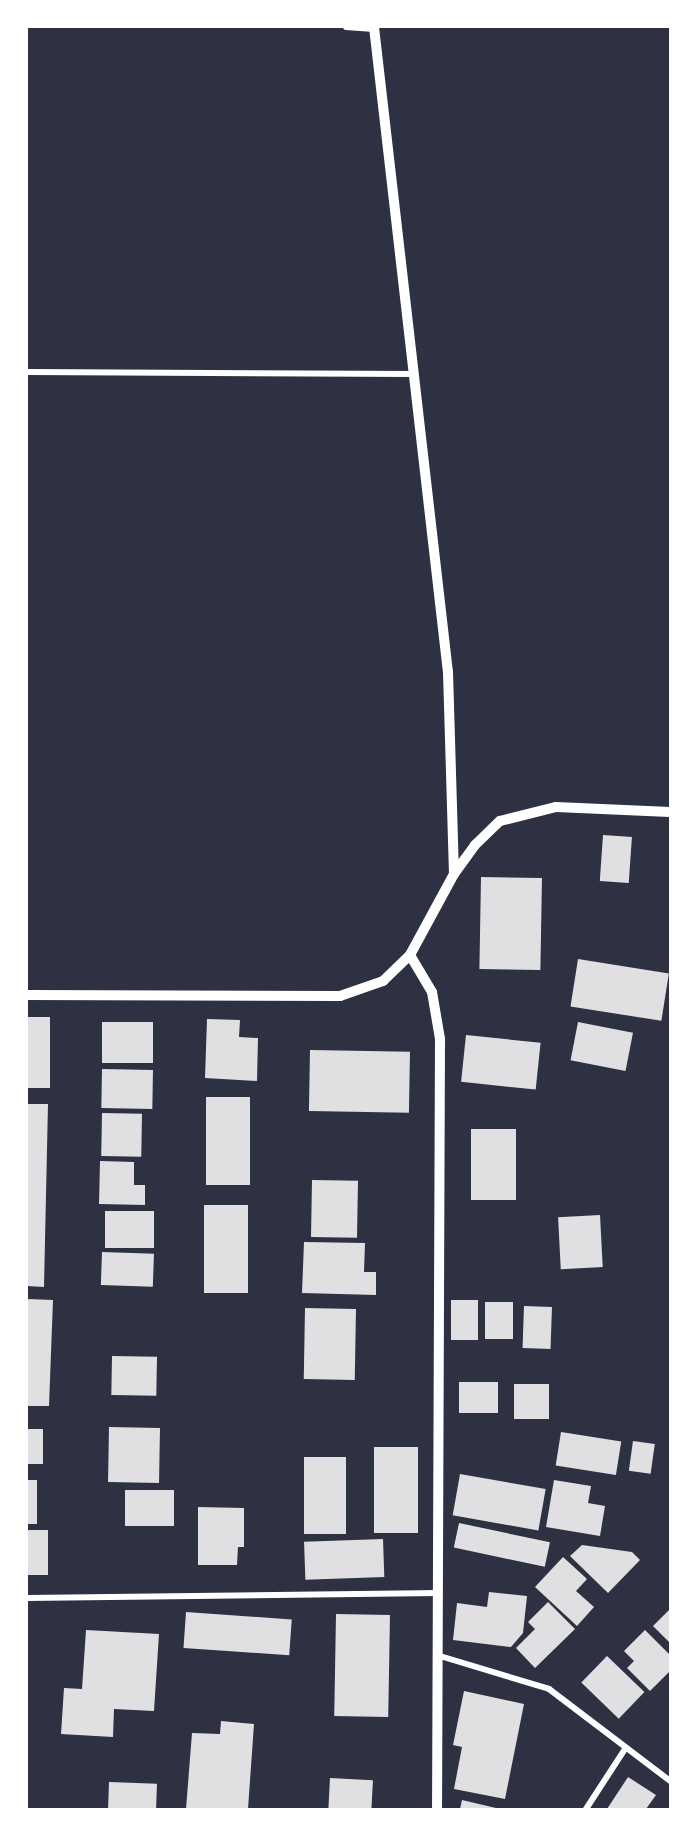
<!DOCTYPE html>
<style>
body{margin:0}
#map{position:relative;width:697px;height:1836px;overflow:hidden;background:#2d3142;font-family:Ubuntu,sans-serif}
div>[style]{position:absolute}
.building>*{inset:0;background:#e0e0e3;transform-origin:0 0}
.minor>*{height:6px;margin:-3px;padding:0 3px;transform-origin:3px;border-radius:3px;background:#fff}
.tertiary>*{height:10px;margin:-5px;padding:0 5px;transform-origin:5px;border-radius:5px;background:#fff}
span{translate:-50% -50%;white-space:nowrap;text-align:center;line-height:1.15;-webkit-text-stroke:6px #fff;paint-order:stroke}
.frame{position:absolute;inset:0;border:28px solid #fff;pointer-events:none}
</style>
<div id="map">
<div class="building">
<div style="left:603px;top:835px;width:29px;height:46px;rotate:4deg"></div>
<div style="left:481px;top:877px;width:61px;height:92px;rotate:1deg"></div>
<div style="left:578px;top:959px;width:92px;height:48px;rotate:9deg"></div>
<div style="left:27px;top:1017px;width:23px;height:71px"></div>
<div style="clip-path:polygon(207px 1019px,240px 1020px,239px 1037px,258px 1038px,257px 1081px,205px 1078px)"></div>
<div style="left:102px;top:1022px;width:51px;height:41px"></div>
<div style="left:578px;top:1022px;width:56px;height:39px;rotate:11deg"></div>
<div style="left:466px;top:1035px;width:75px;height:47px;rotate:6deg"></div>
<div style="left:310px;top:1050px;width:100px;height:61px;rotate:1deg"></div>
<div style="left:102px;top:1069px;width:51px;height:39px;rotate:1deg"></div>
<div style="left:206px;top:1097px;width:44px;height:88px"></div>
<div style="clip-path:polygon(27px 1104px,48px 1104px,44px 1287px,27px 1286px)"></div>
<div style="left:102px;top:1113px;width:40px;height:43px;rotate:1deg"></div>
<div style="left:471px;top:1129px;width:45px;height:71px"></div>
<div style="clip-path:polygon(100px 1161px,134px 1162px,134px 1185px,145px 1185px,145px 1205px,99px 1204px)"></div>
<div style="left:312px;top:1180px;width:46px;height:57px;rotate:1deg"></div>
<div style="left:204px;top:1205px;width:44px;height:88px"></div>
<div style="left:105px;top:1211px;width:49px;height:37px"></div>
<div style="left:600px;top:1215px;width:52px;height:42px;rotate:87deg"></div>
<div style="clip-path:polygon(304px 1242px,365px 1243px,364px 1272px,376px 1272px,376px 1295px,302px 1293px)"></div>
<div style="left:102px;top:1252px;width:52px;height:33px;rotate:2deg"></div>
<div style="clip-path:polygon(27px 1299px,53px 1300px,49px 1406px,27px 1406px)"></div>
<div style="left:451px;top:1300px;width:27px;height:40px"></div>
<div style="left:485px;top:1302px;width:28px;height:37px"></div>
<div style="left:524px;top:1306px;width:28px;height:42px;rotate:2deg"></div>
<div style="left:305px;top:1308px;width:51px;height:71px;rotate:1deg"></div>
<div style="left:112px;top:1356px;width:45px;height:39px;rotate:1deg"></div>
<div style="left:459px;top:1382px;width:39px;height:31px"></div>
<div style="left:514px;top:1384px;width:35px;height:35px"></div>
<div style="left:109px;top:1427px;width:51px;height:55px;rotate:1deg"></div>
<div style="left:27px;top:1429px;width:16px;height:35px"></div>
<div style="left:561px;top:1432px;width:61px;height:34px;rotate:9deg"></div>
<div style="left:633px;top:1441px;width:22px;height:30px;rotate:8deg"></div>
<div style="left:374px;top:1447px;width:44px;height:86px"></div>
<div style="left:304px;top:1457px;width:42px;height:77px"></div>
<div style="left:460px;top:1474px;width:87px;height:42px;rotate:10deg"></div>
<div style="left:27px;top:1480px;width:10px;height:44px"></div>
<div style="clip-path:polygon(554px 1480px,591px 1486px,588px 1503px,605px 1506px,600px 1536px,546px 1527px)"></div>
<div style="left:125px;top:1490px;width:49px;height:36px"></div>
<div style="clip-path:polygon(198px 1507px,244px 1508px,244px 1547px,238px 1547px,237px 1565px,198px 1565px)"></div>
<div style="left:459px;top:1523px;width:93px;height:25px;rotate:12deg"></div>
<div style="left:27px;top:1530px;width:21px;height:45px"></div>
<div style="left:383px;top:1539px;width:38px;height:79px;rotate:88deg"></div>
<div style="clip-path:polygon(582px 1545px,632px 1552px,640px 1560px,608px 1593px,570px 1556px)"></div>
<div style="clip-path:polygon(563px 1557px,587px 1579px,576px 1591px,594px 1607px,577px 1626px,535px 1587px)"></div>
<div style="clip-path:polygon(489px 1592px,527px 1596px,523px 1633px,511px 1647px,453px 1640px,457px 1603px,487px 1607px)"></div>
<div style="clip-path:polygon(548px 1602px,575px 1629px,535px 1668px,516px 1648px,535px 1629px,528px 1622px)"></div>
<div style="clip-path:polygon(670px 1609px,670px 1643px,653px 1626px)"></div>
<div style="left:186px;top:1612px;width:106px;height:36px;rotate:4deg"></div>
<div style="left:336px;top:1614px;width:54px;height:102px;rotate:1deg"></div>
<div style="clip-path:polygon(86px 1630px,159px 1634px,154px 1711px,114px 1709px,113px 1737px,61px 1734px,64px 1688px,82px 1689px)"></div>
<div style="clip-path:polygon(645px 1630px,670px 1655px,670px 1671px,650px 1691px,627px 1668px,634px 1661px,624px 1651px)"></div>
<div style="left:607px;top:1656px;width:52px;height:37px;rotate:44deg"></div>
<div style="clip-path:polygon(464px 1691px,524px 1704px,505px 1799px,454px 1789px,462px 1747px,453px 1745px)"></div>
<div style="clip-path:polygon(221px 1721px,254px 1724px,248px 1809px,186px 1809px,192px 1733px,220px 1734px)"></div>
<div style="clip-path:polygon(628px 1777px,656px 1795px,646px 1809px,607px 1809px)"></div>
<div style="left:330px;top:1778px;width:43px;height:31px;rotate:3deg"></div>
<div style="left:109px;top:1782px;width:48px;height:27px;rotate:2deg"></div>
<div style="clip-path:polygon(462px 1800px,496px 1808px,496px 1809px,460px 1809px)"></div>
</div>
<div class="minor">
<div style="left:346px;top:27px;width:28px;rotate:4deg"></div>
<div style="left:27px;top:372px;width:388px;rotate:0.3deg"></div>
<div style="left:27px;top:1598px;width:412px;rotate:-0.7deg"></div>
<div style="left:440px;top:1656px;width:114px;rotate:16.8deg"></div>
<div style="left:549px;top:1689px;width:152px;rotate:37.2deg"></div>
<div style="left:586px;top:1809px;width:72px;rotate:-57deg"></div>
</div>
<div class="tertiary">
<div style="left:374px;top:27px;width:649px;rotate:83.46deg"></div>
<div style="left:448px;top:672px;width:202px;rotate:88.3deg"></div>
<div style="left:410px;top:955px;width:43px;rotate:59.3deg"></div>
<div style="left:432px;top:992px;width:48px;rotate:80.3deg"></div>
<div style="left:440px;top:1039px;width:770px;rotate:90.22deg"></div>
<div style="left:27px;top:995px;width:313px;rotate:0.2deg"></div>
<div style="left:340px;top:996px;width:46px;rotate:-19.2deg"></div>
<div style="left:383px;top:981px;width:37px;rotate:-44deg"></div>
<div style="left:410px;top:955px;width:92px;rotate:-61.5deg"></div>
<div style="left:454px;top:874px;width:36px;rotate:-54deg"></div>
<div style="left:475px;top:845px;width:35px;rotate:-44deg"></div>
<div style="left:500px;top:821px;width:58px;rotate:-14deg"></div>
<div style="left:556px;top:807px;width:114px;rotate:2.5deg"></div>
</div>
<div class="frame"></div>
</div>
